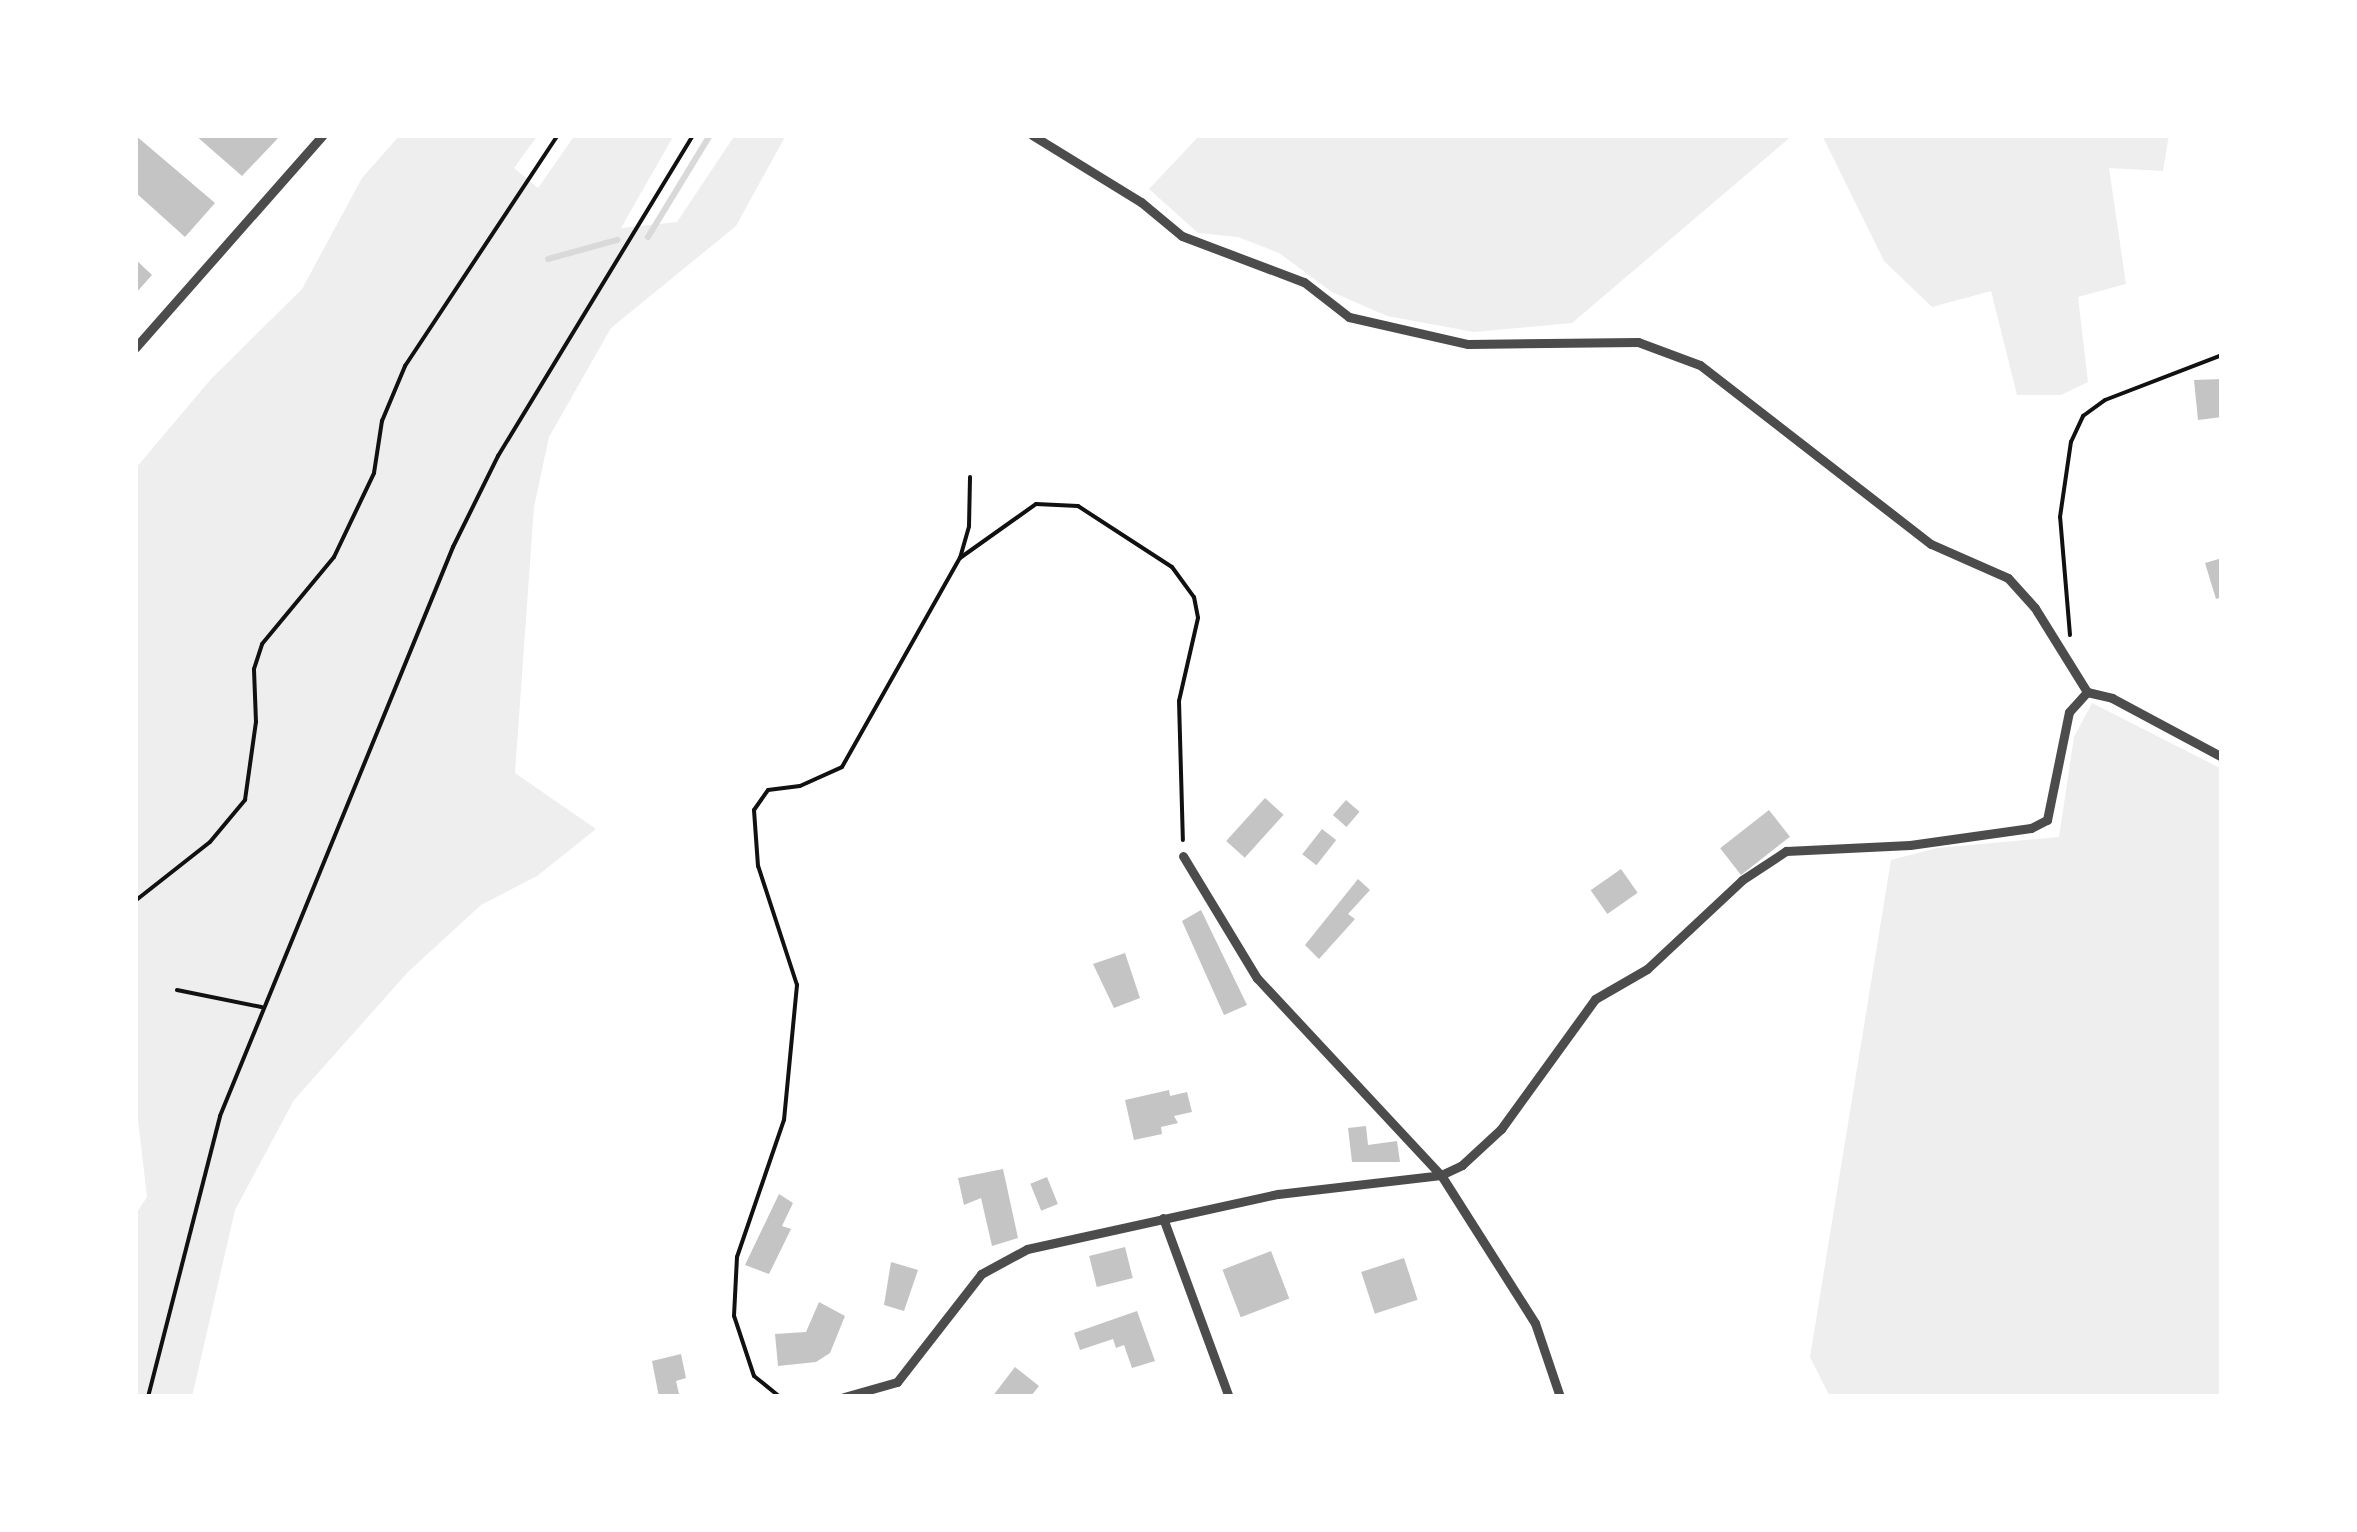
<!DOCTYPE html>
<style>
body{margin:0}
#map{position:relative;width:2357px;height:1532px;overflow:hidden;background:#fff;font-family:"Roboto Serif",serif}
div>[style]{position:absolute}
.green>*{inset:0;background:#eee}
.stream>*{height:6px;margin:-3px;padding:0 3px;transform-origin:3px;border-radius:3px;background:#d9d9d9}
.building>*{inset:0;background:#c4c4c4;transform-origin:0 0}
.path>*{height:4px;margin:-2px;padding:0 2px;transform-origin:2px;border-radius:2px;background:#111}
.minor>*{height:9px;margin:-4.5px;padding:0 4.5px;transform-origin:4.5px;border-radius:4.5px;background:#4c4c4c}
span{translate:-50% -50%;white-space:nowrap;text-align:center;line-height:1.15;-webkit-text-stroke:10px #fff;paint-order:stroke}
.frame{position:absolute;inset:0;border:138px solid #fff;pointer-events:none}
</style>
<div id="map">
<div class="green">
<div style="clip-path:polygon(400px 135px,538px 135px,514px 168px,538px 188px,575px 135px,674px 135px,621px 228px,677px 222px,735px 135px,786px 135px,736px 226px,611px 328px,549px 437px,534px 507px,515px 773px,596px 829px,537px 876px,481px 905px,408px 972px,294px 1100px,235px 1210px,192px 1397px,135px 1397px,135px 1215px,147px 1197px,135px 1094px,135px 469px,211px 379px,302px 289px,362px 178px)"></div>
<div style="clip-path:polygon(1200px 135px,1793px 135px,1572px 323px,1474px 332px,1387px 316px,1332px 292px,1279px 253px,1238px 237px,1198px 233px,1149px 189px)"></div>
<div style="clip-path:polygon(1822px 135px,2169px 135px,2163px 171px,2109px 168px,2126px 284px,2078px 297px,2088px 382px,2061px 395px,2017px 395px,1991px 291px,1932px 307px,1884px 261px)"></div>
<div style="clip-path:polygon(2092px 703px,2222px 769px,2222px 1397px,1830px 1397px,1810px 1357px,1891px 860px,1937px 848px,2059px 837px,2074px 737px)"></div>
</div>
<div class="stream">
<div style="left:648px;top:237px;width:119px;rotate:-58.7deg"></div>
<div style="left:548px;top:259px;width:72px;rotate:-15.4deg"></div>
</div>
<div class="building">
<div style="clip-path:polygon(135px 135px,215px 203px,185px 237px,135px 192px)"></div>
<div style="clip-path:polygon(195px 135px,281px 135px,242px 176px)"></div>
<div style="clip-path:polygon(135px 259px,152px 275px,135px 294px)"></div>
<div style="clip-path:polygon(2222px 379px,2222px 417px,2198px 420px,2194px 380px)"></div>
<div style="clip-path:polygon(2222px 558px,2222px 597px,2216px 599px,2205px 563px)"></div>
<div style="left:1265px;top:798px;width:25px;height:58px;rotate:42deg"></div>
<div style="left:1346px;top:800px;width:18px;height:20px;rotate:41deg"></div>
<div style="left:1769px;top:810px;width:34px;height:62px;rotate:52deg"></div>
<div style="left:1322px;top:829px;width:18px;height:32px;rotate:38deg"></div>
<div style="left:1621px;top:869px;width:29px;height:37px;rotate:55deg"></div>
<div style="clip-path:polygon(1358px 879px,1370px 890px,1348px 914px,1355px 919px,1319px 959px,1305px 945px)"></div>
<div style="clip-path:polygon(1201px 910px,1247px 1005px,1224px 1015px,1182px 921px)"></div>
<div style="clip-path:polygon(1125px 953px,1140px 998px,1114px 1008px,1093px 964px)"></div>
<div style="clip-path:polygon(1169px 1090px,1170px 1096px,1187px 1092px,1192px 1112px,1174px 1116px,1178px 1123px,1161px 1127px,1162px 1134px,1134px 1140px,1125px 1100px)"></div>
<div style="clip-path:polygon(1366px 1126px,1368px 1145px,1397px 1141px,1400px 1162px,1352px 1162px,1348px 1128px)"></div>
<div style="clip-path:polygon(1003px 1169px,1018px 1238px,992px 1246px,981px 1198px,964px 1205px,958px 1178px)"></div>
<div style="left:1047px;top:1177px;width:29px;height:18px;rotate:68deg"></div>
<div style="clip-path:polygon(779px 1194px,793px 1203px,782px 1226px,791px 1229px,769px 1274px,745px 1265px)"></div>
<div style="left:1125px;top:1247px;width:32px;height:37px;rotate:76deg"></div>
<div style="left:1271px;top:1251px;width:51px;height:52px;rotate:69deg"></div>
<div style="left:1404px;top:1258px;width:44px;height:45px;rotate:72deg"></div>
<div style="clip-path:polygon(891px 1262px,918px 1270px,904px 1311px,884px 1305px)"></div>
<div style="clip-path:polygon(819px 1302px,845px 1316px,830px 1353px,816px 1362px,778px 1366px,775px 1334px,806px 1332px)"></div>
<div style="clip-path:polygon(1137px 1311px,1155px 1361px,1132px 1368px,1124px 1345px,1116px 1348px,1113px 1339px,1080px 1350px,1074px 1333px)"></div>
<div style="clip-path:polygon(681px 1354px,686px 1378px,676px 1381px,679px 1394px,659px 1397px,652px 1361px)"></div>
<div style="clip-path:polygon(1015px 1367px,1039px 1386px,1031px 1396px,992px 1397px)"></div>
</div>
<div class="path">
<div style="left:960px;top:558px;width:93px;rotate:-35.4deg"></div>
<div style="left:1036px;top:504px;width:42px;rotate:2.7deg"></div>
<div style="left:1078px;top:506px;width:112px;rotate:33deg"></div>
<div style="left:1172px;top:567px;width:37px;rotate:54deg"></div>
<div style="left:1194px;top:597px;width:21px;rotate:79deg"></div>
<div style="left:1198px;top:618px;width:85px;rotate:102.9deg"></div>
<div style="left:1179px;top:701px;width:139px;rotate:88.4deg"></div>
<div style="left:2070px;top:635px;width:118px;rotate:-94.8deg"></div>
<div style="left:2060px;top:517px;width:76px;rotate:-81.7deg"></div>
<div style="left:2071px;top:442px;width:29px;rotate:-65deg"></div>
<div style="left:2083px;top:416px;width:27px;rotate:-36deg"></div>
<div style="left:2105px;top:400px;width:125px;rotate:-21deg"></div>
<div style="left:135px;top:901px;width:95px;rotate:-38.2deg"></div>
<div style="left:210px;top:842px;width:55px;rotate:-50.2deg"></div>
<div style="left:245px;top:800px;width:79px;rotate:-82deg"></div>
<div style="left:256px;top:722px;width:53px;rotate:-92.2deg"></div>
<div style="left:254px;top:669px;width:26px;rotate:-72deg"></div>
<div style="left:262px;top:644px;width:113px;rotate:-50.4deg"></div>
<div style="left:334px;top:557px;width:93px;rotate:-64.5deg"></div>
<div style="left:374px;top:473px;width:53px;rotate:-81.3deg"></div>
<div style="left:382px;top:421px;width:60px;rotate:-67.3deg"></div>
<div style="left:405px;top:366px;width:277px;rotate:-56.5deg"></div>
<div style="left:177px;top:990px;width:86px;rotate:11.4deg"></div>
<div style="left:148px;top:1397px;width:290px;rotate:-75.6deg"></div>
<div style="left:220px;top:1116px;width:615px;rotate:-67.73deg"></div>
<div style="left:453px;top:547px;width:102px;rotate:-63.7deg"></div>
<div style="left:498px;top:456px;width:376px;rotate:-58.7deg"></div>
<div style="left:780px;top:1397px;width:33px;rotate:-141deg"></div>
<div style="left:754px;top:1376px;width:63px;rotate:-108.4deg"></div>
<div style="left:734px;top:1316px;width:59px;rotate:-87.1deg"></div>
<div style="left:737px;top:1257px;width:145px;rotate:-71.1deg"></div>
<div style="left:784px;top:1120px;width:136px;rotate:-84.5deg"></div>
<div style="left:797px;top:985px;width:125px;rotate:-108.1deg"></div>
<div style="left:758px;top:866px;width:56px;rotate:-94.1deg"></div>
<div style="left:754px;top:810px;width:24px;rotate:-55deg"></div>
<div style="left:768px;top:790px;width:32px;rotate:-7deg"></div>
<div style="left:800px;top:786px;width:46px;rotate:-24.3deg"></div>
<div style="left:842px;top:767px;width:240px;rotate:-60.6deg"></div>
<div style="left:960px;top:558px;width:33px;rotate:-74deg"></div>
<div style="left:969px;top:526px;width:49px;rotate:-88.8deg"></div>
</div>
<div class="minor">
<div style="left:1032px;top:135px;width:128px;rotate:31.6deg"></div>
<div style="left:1141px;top:202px;width:53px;rotate:39.7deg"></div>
<div style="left:1182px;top:236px;width:130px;rotate:20.7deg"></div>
<div style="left:1304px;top:282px;width:57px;rotate:37.9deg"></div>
<div style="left:1349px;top:317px;width:122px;rotate:12.8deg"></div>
<div style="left:1468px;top:344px;width:170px;rotate:-0.7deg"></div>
<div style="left:1638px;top:342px;width:66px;rotate:20.4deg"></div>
<div style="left:1700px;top:365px;width:292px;rotate:37.8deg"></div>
<div style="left:1931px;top:544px;width:84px;rotate:23.8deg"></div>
<div style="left:2008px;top:578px;width:40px;rotate:48deg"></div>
<div style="left:2035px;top:608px;width:99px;rotate:58.2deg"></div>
<div style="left:135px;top:348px;width:284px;rotate:-48.6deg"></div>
<div style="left:2087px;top:692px;width:26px;rotate:13deg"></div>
<div style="left:2112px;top:698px;width:125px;rotate:28.2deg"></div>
<div style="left:1183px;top:856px;width:143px;rotate:58.8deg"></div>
<div style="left:1257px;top:978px;width:270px;rotate:47deg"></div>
<div style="left:1441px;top:1175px;width:175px;rotate:57.6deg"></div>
<div style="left:1535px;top:1323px;width:78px;rotate:71.3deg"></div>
<div style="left:1163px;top:1218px;width:191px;rotate:69.8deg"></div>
<div style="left:844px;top:1397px;width:55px;rotate:-15.8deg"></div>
<div style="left:897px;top:1382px;width:137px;rotate:-52.1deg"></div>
<div style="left:981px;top:1274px;width:52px;rotate:-28.5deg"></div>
<div style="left:1027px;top:1249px;width:257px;rotate:-12.4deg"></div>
<div style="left:1278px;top:1194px;width:164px;rotate:-6.6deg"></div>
<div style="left:1441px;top:1175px;width:23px;rotate:-25deg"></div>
<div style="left:1462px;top:1165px;width:53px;rotate:-42.7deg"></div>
<div style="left:1501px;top:1129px;width:160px;rotate:-54.1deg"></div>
<div style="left:1595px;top:999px;width:60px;rotate:-30deg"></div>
<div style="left:1647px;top:969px;width:130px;rotate:-43.1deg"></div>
<div style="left:1742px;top:880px;width:53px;rotate:-33.4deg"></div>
<div style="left:1786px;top:851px;width:124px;rotate:-2.8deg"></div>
<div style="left:1910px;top:845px;width:122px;rotate:-8deg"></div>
<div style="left:2031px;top:828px;width:18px;rotate:-27deg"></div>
<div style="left:2047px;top:820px;width:110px;rotate:-78.5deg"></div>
<div style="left:2069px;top:712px;width:27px;rotate:-48deg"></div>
</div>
<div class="frame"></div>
</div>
